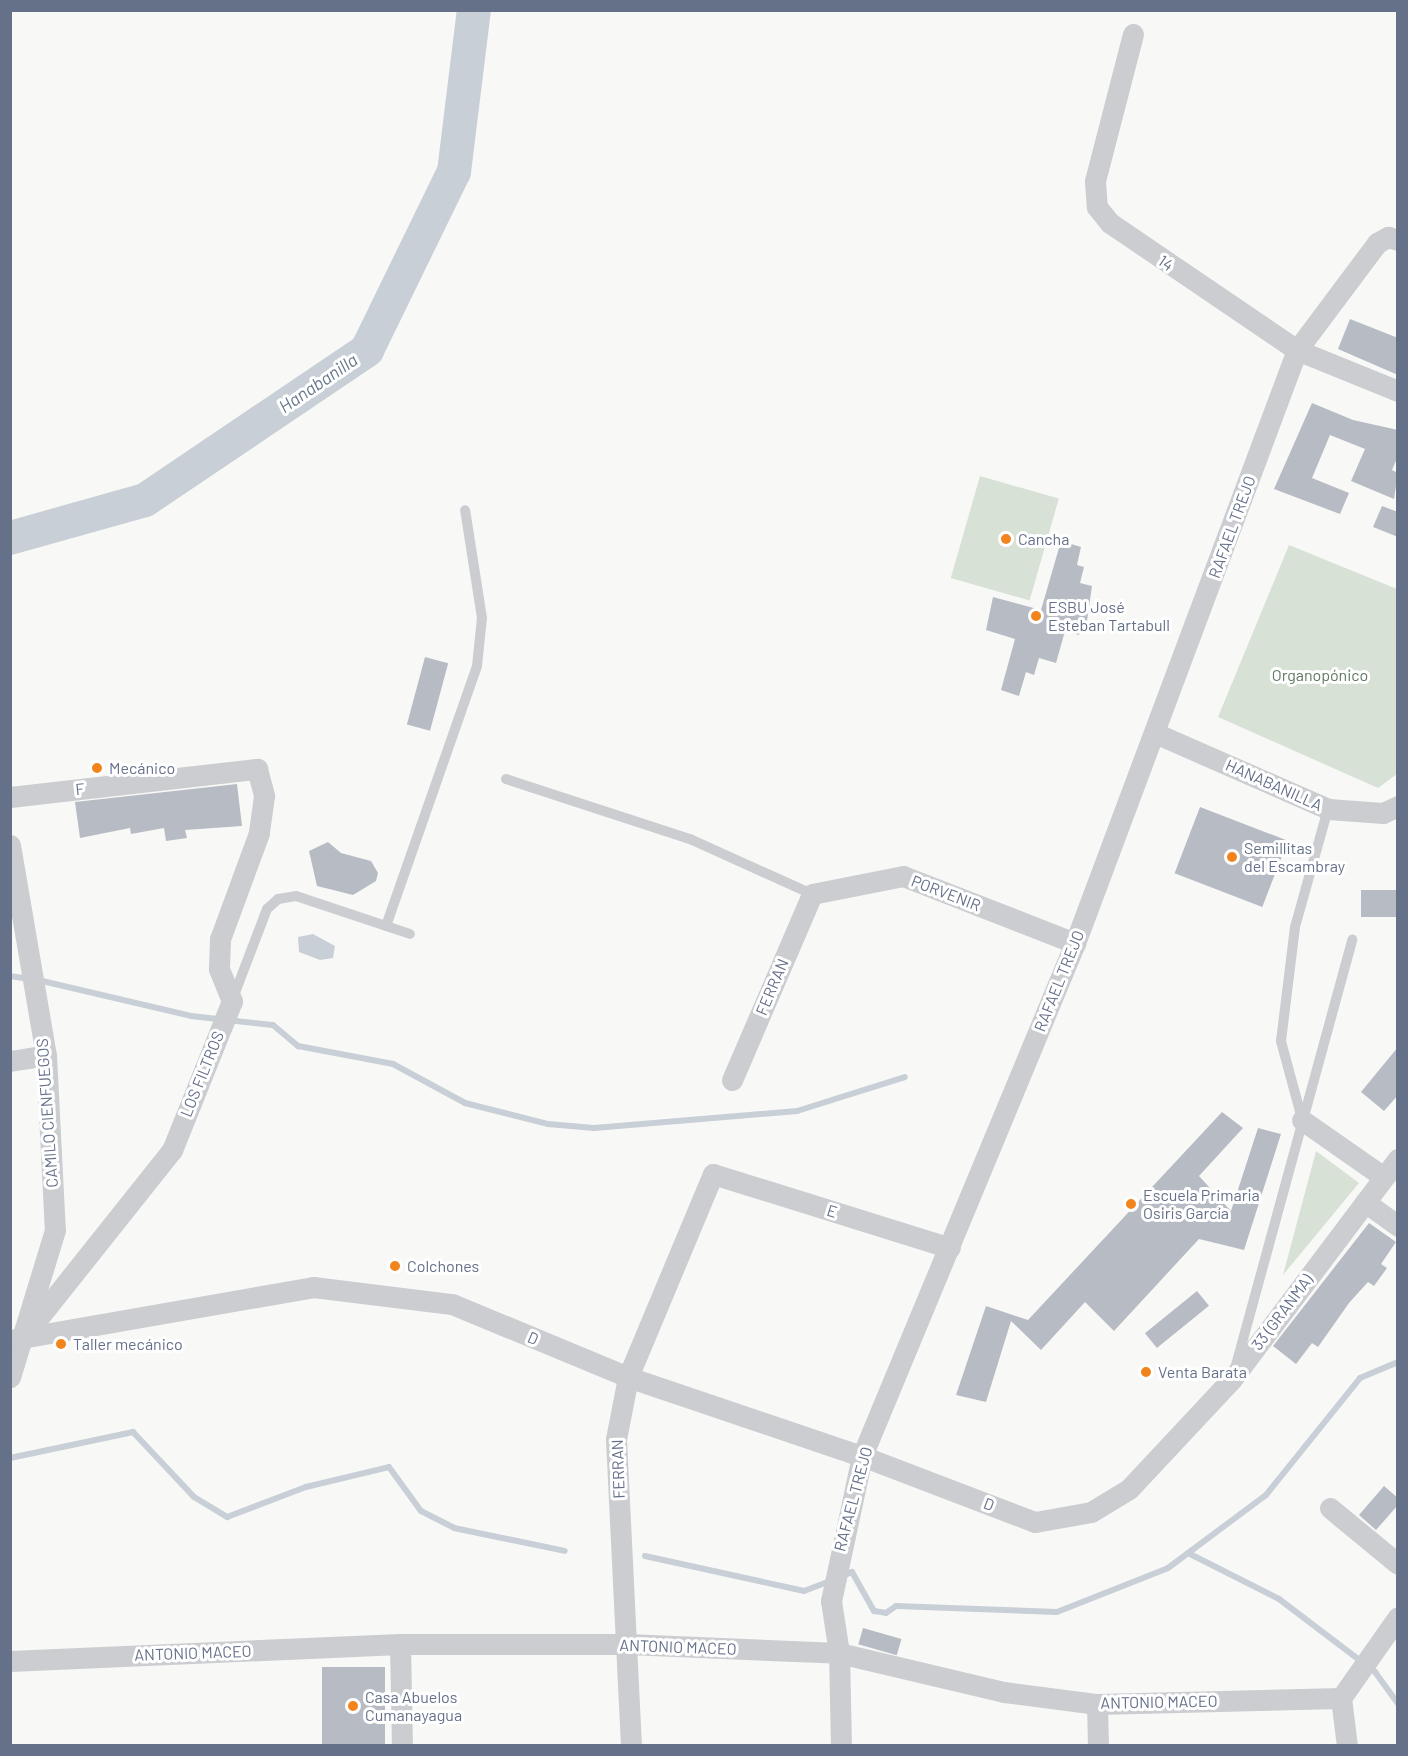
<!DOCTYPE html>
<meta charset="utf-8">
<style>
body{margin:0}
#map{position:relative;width:1408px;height:1756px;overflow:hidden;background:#f8f9f6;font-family:Barlow,sans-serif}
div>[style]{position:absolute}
.green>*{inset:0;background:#d8e1d6;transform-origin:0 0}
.water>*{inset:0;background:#c8cfd6}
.stream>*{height:6px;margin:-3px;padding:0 3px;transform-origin:3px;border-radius:3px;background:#c8cfd6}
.river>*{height:34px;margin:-17px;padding:0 17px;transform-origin:17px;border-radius:17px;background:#c8cfd6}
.building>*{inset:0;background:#b7bbc3;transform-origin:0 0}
.service>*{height:10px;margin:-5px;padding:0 5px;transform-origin:5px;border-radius:5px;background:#cbcdd1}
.minor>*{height:21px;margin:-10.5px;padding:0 10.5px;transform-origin:10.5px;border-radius:10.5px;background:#cbcdd1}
.dots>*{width:16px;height:16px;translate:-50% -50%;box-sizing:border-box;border:3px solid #fff;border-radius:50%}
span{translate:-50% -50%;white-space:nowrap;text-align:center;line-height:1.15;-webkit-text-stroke:6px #fff;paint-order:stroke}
.street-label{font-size:16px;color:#657089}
.poi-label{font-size:16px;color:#657089}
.left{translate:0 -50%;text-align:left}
.park-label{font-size:16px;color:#607a62}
.water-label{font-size:18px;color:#66788b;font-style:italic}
.frame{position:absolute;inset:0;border:12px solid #657089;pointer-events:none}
</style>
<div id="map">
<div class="green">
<div style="left:980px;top:476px;width:82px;height:106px;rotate:16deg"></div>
<div style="clip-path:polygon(1289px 545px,1397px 589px,1397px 774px,1378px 788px,1218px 717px)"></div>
<div style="clip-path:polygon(1316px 1151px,1359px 1183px,1283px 1275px)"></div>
</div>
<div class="water">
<div style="clip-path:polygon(313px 934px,335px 946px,333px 958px,320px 960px,299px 952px,298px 937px)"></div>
</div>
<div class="stream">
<div style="left:10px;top:976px;width:18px;rotate:9deg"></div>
<div style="left:38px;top:980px;width:157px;rotate:13.2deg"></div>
<div style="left:191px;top:1016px;width:82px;rotate:6.3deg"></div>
<div style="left:273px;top:1025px;width:33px;rotate:40deg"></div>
<div style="left:298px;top:1046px;width:97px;rotate:10.7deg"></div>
<div style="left:393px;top:1064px;width:82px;rotate:28.4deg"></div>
<div style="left:465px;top:1103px;width:86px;rotate:14.2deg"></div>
<div style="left:548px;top:1124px;width:46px;rotate:5deg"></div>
<div style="left:594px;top:1128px;width:204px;rotate:-4.8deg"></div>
<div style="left:797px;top:1111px;width:113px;rotate:-17.5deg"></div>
<div style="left:10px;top:1458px;width:126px;rotate:-11.9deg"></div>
<div style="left:133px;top:1432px;width:89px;rotate:46.8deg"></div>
<div style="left:194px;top:1497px;width:39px;rotate:31deg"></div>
<div style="left:227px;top:1517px;width:85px;rotate:-20.8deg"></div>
<div style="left:306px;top:1487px;width:85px;rotate:-13.5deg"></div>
<div style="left:389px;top:1467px;width:54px;rotate:54deg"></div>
<div style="left:421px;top:1511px;width:37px;rotate:27deg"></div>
<div style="left:454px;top:1528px;width:113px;rotate:11.7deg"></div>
<div style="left:1188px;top:1553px;width:102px;rotate:26.8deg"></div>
<div style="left:1279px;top:1599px;width:121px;rotate:37.2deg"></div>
<div style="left:1375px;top:1672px;width:39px;rotate:54deg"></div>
<div style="left:645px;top:1556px;width:163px;rotate:12.4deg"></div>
<div style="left:804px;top:1591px;width:28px;rotate:-21deg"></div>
<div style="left:842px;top:1576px;width:11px;rotate:-22deg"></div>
<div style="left:852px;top:1572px;width:45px;rotate:60.6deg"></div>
<div style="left:874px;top:1611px;width:12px;rotate:9deg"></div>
<div style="left:886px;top:1613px;width:12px;rotate:-35deg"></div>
<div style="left:896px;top:1606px;width:161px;rotate:2.1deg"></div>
<div style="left:1057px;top:1612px;width:119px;rotate:-21.6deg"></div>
<div style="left:1168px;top:1568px;width:122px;rotate:-36.7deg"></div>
<div style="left:1266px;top:1495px;width:150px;rotate:-51.2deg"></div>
<div style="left:1360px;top:1378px;width:41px;rotate:-22.8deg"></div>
</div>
<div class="river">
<div style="left:10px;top:538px;width:140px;rotate:-15.7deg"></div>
<div style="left:145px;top:500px;width:268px;rotate:-34deg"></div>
<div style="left:367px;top:350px;width:198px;rotate:-64deg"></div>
<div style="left:454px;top:172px;width:163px;rotate:-83deg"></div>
</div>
<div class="building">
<div style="clip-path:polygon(1350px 319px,1398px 338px,1398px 375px,1338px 349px)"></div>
<div style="clip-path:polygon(1312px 403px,1353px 420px,1398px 430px,1398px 456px,1392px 470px,1398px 473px,1394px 499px,1351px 481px,1365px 449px,1330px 435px,1312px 478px,1349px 493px,1340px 514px,1274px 489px)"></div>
<div style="clip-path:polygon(1382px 506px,1398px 512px,1398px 537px,1373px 527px)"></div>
<div style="clip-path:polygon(1061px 541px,1081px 547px,1077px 565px,1084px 567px,1080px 583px,1092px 586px,1087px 621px,1083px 620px,1079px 635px,1065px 631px,1056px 663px,1039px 658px,1034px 675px,1026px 672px,1019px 696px,1001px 690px,1015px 639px,986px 630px,993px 597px,1041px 610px)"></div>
<div style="left:425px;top:657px;width:24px;height:70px;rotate:15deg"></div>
<div style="clip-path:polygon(237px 784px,242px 826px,185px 830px,187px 838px,166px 841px,164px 828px,131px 834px,130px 828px,80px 838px,75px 802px)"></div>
<div style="left:1200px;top:807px;width:94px;height:71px;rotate:21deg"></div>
<div style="clip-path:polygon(328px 842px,341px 853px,371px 861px,378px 873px,376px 881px,353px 895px,317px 886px,309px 851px)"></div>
<div style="left:1398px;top:890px;width:27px;height:37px;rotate:90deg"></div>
<div style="clip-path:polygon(1398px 1047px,1398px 1095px,1384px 1111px,1361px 1092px)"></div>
<div style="clip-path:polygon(1222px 1112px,1243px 1128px,1199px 1176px,1231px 1211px,1258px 1128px,1281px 1134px,1244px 1250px,1199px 1239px,1114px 1331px,1085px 1302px,1041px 1350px,1011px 1321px,986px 1402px,956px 1395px,986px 1306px,1028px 1320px)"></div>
<div style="clip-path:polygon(1369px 1223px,1396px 1242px,1381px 1264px,1387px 1268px,1374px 1286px,1368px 1282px,1349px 1303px,1318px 1347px,1312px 1343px,1296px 1364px,1273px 1346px)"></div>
<div style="left:1197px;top:1291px;width:19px;height:67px;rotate:51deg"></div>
<div style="clip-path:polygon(1384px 1486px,1398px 1498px,1398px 1505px,1376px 1530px,1359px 1515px)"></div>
<div style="left:863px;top:1628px;width:40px;height:17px;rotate:16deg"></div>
<div style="left:322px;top:1667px;width:63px;height:79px"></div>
</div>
<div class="service">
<div style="left:506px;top:779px;width:194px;rotate:18.1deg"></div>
<div style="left:690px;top:839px;width:134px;rotate:24.3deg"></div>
<div style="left:386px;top:926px;width:275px;rotate:-70.7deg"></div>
<div style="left:477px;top:666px;width:48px;rotate:-84.1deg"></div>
<div style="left:482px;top:618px;width:109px;rotate:-98.9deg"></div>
<div style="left:233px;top:998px;width:95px;rotate:-69.1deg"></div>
<div style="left:267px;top:909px;width:15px;rotate:-42deg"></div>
<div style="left:278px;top:899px;width:18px;rotate:-9deg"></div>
<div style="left:296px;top:896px;width:120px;rotate:18.4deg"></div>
<div style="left:1302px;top:1119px;width:81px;rotate:-105.1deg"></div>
<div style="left:1281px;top:1041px;width:115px;rotate:-83deg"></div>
<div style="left:1295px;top:927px;width:123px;rotate:-74.4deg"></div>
<div style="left:1236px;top:1365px;width:441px;rotate:-74.7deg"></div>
</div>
<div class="minor">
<div style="left:1133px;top:34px;width:152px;rotate:104.5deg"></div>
<div style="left:1095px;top:181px;width:26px;rotate:86deg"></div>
<div style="left:1097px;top:207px;width:21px;rotate:51deg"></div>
<div style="left:1110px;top:223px;width:226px;rotate:34.2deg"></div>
<div style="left:1297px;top:350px;width:109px;rotate:22.1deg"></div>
<div style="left:1155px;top:733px;width:189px;rotate:23.7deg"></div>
<div style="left:1328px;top:809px;width:55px;rotate:4.2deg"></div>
<div style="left:1383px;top:813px;width:17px;rotate:-25deg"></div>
<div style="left:10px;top:797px;width:249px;rotate:-6.5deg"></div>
<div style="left:257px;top:769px;width:28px;rotate:75deg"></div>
<div style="left:264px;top:796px;width:37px;rotate:98deg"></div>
<div style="left:259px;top:833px;width:113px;rotate:110.2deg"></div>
<div style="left:220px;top:939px;width:30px;rotate:92deg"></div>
<div style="left:219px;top:969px;width:35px;rotate:68deg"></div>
<div style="left:232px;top:1001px;width:161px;rotate:111.9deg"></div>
<div style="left:172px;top:1150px;width:239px;rotate:128.5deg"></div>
<div style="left:10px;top:845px;width:213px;rotate:80.3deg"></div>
<div style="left:46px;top:1055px;width:175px;rotate:87.1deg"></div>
<div style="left:55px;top:1230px;width:154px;rotate:107deg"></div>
<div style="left:10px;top:1061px;width:36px;rotate:-9deg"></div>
<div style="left:732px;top:1080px;width:202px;rotate:-66.7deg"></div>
<div style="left:812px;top:894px;width:93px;rotate:-11.2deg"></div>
<div style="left:903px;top:876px;width:185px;rotate:21.3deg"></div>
<div style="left:1302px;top:1120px;width:98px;rotate:35deg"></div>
<div style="left:1365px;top:1202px;width:41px;rotate:36deg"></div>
<div style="left:10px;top:1340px;width:308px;rotate:-9.9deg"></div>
<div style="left:313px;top:1287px;width:140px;rotate:7deg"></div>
<div style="left:452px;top:1304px;width:191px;rotate:22.5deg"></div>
<div style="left:628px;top:1377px;width:247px;rotate:18.7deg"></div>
<div style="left:862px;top:1456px;width:185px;rotate:20.9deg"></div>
<div style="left:1035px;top:1522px;width:57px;rotate:-10.1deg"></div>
<div style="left:1091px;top:1512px;width:44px;rotate:-31.2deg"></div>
<div style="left:1129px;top:1489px;width:151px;rotate:-46.9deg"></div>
<div style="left:1232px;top:1379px;width:276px;rotate:-53deg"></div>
<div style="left:1330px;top:1508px;width:88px;rotate:39.5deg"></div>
<div style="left:400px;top:1644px;width:102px;rotate:88.9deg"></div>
<div style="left:10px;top:1661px;width:390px;rotate:-2.5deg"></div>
<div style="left:400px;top:1644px;width:227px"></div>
<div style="left:627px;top:1644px;width:212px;rotate:2.4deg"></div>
<div style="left:839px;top:1653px;width:170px;rotate:13.3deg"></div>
<div style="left:1004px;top:1692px;width:94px;rotate:7.4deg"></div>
<div style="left:1097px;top:1704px;width:244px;rotate:-1.4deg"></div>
<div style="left:1097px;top:1704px;width:42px;rotate:88.6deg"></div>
<div style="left:631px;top:1746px;width:307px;rotate:-92.8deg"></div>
<div style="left:616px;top:1439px;width:63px;rotate:-79deg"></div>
<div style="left:628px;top:1377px;width:220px;rotate:-67.3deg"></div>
<div style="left:713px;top:1174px;width:248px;rotate:17.3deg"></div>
<div style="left:841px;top:1746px;width:93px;rotate:-91.2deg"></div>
<div style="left:839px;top:1653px;width:53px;rotate:-98.7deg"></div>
<div style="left:831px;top:1601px;width:148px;rotate:-77.9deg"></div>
<div style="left:862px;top:1456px;width:555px;rotate:-67.45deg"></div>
<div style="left:1075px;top:943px;width:633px;rotate:-69.48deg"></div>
<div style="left:1297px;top:350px;width:134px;rotate:-53.2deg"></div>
<div style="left:1377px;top:243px;width:13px;rotate:-29deg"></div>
<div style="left:1388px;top:237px;width:10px;rotate:17deg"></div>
<div style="left:1347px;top:1746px;width:48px;rotate:-97.1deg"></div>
<div style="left:1341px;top:1698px;width:99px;rotate:-54.9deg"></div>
</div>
<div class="dots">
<div style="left:1006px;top:539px;background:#f2841d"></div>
<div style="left:1036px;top:616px;background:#f2841d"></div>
<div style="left:97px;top:768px;background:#f2841d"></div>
<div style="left:1232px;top:857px;background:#f2841d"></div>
<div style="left:1131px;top:1204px;background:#f2841d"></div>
<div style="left:395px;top:1266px;background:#f2841d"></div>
<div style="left:61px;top:1344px;background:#f2841d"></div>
<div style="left:1146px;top:1372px;background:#f2841d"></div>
<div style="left:353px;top:1706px;background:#f2841d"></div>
</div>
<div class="street-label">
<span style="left:1166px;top:263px;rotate:35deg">14</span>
<span style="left:1232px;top:527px;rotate:-70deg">RAFAEL TREJO</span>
<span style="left:1274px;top:785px;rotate:24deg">HANABANILLA</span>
<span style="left:80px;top:789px;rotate:-6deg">F</span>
<span style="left:946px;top:893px;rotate:21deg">PORVENIR</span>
<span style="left:1059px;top:981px;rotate:-68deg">RAFAEL TREJO</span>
<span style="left:772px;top:987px;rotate:-67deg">FERRAN</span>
<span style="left:202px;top:1074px;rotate:-68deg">LOS FILTROS</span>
<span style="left:47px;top:1113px;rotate:-94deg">CAMILO CIENFUEGOS</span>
<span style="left:832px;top:1211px;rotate:17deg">E</span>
<span style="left:1282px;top:1312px;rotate:-53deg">33 (GRANMA)</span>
<span style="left:533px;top:1338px;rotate:23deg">D</span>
<span style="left:618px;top:1469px;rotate:-92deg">FERRAN</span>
<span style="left:853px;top:1499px;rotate:-75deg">RAFAEL TREJO</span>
<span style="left:989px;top:1504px;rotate:21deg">D</span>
<span style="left:678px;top:1647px;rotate:2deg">ANTONIO MACEO</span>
<span style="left:193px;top:1653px;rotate:-2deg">ANTONIO MACEO</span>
<span style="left:1159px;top:1702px;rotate:-1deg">ANTONIO MACEO</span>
</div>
<div class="poi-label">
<span class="left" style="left:1018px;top:539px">Cancha</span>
<span class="left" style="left:1048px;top:616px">ESBU José<br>Esteban Tartabull</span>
<span class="left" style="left:109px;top:768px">Mecánico</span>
<span class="left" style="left:1244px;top:857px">Semillitas<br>del Escambray</span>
<span class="left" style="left:1143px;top:1204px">Escuela Primaria<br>Osiris García</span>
<span class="left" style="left:407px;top:1266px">Colchones</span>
<span class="left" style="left:73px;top:1344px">Taller mecánico</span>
<span class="left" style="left:1158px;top:1372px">Venta Barata</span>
<span class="left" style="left:365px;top:1706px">Casa Abuelos<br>Cumanayagua</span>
</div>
<div class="park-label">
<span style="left:1320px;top:675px">Organopónico</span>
</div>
<div class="water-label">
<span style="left:318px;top:383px;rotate:-34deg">Hanabanilla</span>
</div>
<div class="frame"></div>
</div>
